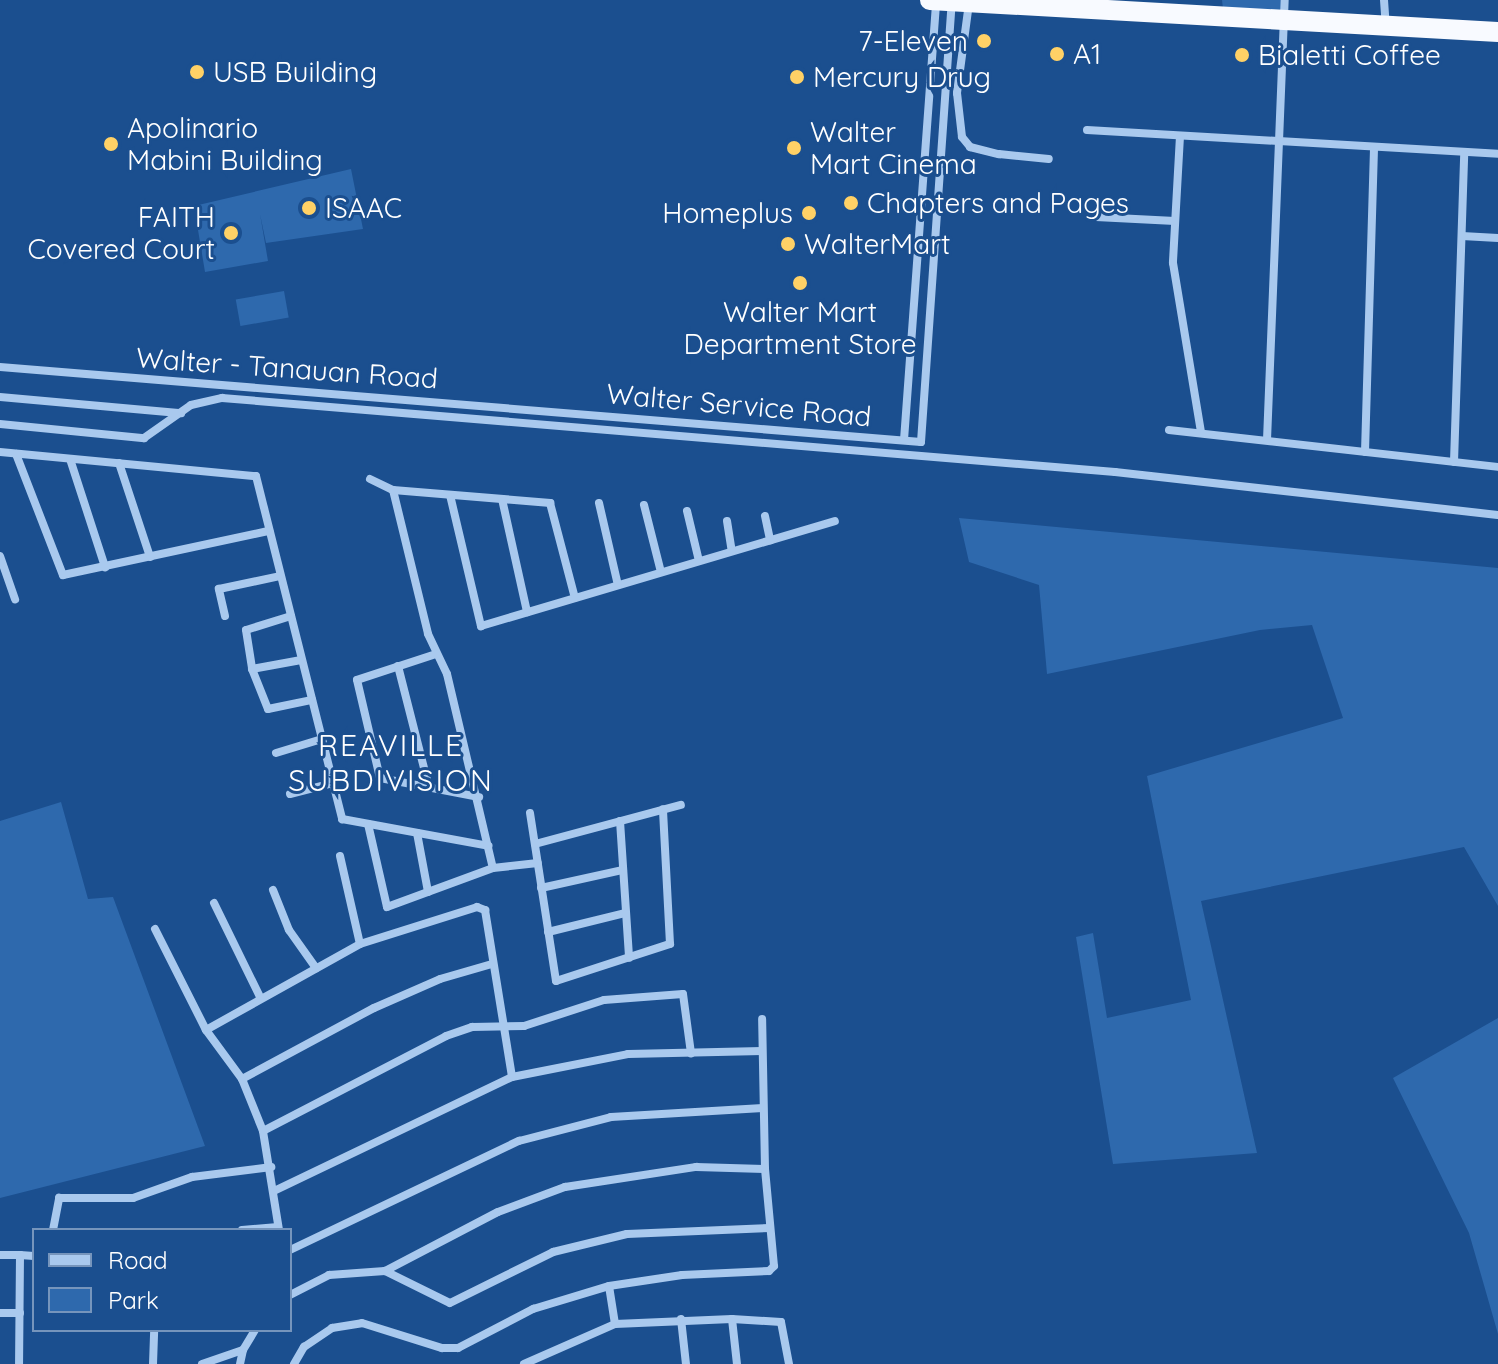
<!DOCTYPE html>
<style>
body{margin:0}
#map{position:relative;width:1498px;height:1364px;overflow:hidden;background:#1b4f8f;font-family:Quicksand,sans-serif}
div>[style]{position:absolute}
.green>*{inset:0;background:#2e69ad;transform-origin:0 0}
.minor>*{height:8px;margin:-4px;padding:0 4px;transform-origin:4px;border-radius:4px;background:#a9c9ee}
.trunk>*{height:20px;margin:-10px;padding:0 10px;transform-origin:10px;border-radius:10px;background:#f8faff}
.dots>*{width:22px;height:22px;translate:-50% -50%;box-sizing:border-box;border:4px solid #1b4f8f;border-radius:50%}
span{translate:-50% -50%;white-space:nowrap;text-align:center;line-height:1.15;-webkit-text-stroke:6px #1b4f8f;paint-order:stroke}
.poi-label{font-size:28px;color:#fff}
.right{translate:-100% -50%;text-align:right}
.left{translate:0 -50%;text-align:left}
.street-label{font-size:28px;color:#fff}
.neighbourhood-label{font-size:30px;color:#fff;letter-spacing:2px}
.legend{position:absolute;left:32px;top:1228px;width:260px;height:104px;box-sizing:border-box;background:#1b4f8f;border:2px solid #7695bc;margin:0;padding:10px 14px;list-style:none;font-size:24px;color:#fff}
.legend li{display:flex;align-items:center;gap:16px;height:40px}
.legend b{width:40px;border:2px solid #7695bc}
</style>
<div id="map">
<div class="green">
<div style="clip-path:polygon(1222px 0,1284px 0,1284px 21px,1224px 18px)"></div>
<div style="clip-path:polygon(351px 169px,363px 229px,266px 243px,260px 214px,268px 261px,205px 272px,194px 206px)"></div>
<div style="left:284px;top:291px;width:27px;height:49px;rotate:80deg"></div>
<div style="clip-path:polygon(959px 518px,1498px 568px,1498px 906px,1464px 847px,1201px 901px,1257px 1153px,1113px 1164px,1076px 937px,1093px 933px,1107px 1018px,1191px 1000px,1147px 776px,1343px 718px,1312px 625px,1260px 630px,1047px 674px,1039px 585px,969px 562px)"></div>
<div style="clip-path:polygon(61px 802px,88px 899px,113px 897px,205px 1146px,0 1198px,0 821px)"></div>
<div style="clip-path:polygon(1498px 1018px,1498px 1334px,1469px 1233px,1393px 1078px)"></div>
</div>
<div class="minor">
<div style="left:1384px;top:0;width:26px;rotate:86deg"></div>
<div style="left:969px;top:3px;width:91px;rotate:97.6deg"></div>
<div style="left:957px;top:93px;width:44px;rotate:83.5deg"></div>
<div style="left:962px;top:137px;width:13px;rotate:51deg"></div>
<div style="left:970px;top:147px;width:30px;rotate:14deg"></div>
<div style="left:999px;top:154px;width:50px;rotate:5.7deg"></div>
<div style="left:1087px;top:130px;width:412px;rotate:3.3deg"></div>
<div style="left:1180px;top:136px;width:127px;rotate:93.2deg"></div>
<div style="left:1173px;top:263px;width:172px;rotate:80.6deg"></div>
<div style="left:1096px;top:217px;width:79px;rotate:2.9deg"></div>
<div style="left:1462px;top:236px;width:36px;rotate:3deg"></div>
<div style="left:0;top:367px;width:924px;rotate:4.66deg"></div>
<div style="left:921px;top:442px;width:442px;rotate:-86deg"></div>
<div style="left:0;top:397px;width:182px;rotate:5.1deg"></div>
<div style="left:0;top:424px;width:145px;rotate:5.6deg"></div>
<div style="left:144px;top:438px;width:57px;rotate:-35.1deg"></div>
<div style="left:191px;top:405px;width:32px;rotate:-13deg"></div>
<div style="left:222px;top:398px;width:896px;rotate:4.74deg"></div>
<div style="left:1115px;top:472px;width:385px;rotate:6.4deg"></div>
<div style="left:1169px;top:430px;width:331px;rotate:6.4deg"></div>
<div style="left:904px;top:440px;width:440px;rotate:-85.8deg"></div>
<div style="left:1267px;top:440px;width:440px;rotate:-87.7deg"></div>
<div style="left:0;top:452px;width:257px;rotate:5.4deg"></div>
<div style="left:256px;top:476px;width:354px;rotate:75.9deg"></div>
<div style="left:342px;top:819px;width:149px;rotate:10.4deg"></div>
<div style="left:1365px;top:452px;width:305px;rotate:-88.3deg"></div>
<div style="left:16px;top:454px;width:130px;rotate:68.8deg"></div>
<div style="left:63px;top:575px;width:211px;rotate:-12.1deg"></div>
<div style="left:70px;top:459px;width:114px;rotate:72deg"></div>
<div style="left:1454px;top:462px;width:309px;rotate:-88.1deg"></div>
<div style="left:119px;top:463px;width:99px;rotate:71.7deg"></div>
<div style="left:370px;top:479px;width:25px;rotate:26deg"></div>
<div style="left:393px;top:490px;width:148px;rotate:76.3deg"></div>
<div style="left:428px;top:634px;width:44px;rotate:64.6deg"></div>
<div style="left:447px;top:674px;width:199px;rotate:76.7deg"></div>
<div style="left:393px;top:490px;width:158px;rotate:4.7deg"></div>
<div style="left:550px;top:503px;width:98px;rotate:75.3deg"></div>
<div style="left:450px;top:495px;width:135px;rotate:76.7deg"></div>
<div style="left:481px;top:626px;width:369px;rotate:-16.5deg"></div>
<div style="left:502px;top:499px;width:116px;rotate:77.5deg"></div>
<div style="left:599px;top:503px;width:84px;rotate:77deg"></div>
<div style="left:644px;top:505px;width:69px;rotate:75.8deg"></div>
<div style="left:687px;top:511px;width:51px;rotate:76.5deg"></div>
<div style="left:765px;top:516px;width:25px;rotate:78deg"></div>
<div style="left:727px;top:521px;width:30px;rotate:81deg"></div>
<div style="left:0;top:556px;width:46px;rotate:70.8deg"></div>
<div style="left:225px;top:616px;width:28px;rotate:-103deg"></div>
<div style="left:219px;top:589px;width:62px;rotate:-12deg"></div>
<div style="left:291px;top:616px;width:47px;rotate:162.7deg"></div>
<div style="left:246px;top:630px;width:39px;rotate:81deg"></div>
<div style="left:252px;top:669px;width:43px;rotate:68.2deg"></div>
<div style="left:268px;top:709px;width:45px;rotate:-11.6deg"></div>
<div style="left:436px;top:654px;width:83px;rotate:161.8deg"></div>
<div style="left:357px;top:680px;width:101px;rotate:76.8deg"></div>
<div style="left:380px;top:778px;width:101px;rotate:10.9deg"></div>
<div style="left:398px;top:666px;width:126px;rotate:75.7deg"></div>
<div style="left:252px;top:669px;width:50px;rotate:-10.4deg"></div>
<div style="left:276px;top:753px;width:48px;rotate:-16.9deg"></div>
<div style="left:290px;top:794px;width:44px;rotate:-14.3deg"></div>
<div style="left:530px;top:813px;width:170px;rotate:81.2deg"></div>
<div style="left:556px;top:981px;width:120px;rotate:-18deg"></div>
<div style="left:670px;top:944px;width:135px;rotate:-93deg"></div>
<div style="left:620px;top:821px;width:137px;rotate:86.2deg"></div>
<div style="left:368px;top:824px;width:85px;rotate:77.1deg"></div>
<div style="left:387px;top:907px;width:113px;rotate:-20.2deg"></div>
<div style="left:493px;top:868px;width:45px;rotate:-6.3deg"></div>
<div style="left:417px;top:833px;width:60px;rotate:79.4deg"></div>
<div style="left:535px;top:844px;width:151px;rotate:-15deg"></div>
<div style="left:340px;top:856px;width:90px;rotate:77.2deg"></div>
<div style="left:541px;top:888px;width:84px;rotate:-12.4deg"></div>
<div style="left:273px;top:890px;width:43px;rotate:68.2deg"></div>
<div style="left:289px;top:930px;width:47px;rotate:54.6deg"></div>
<div style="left:214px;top:903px;width:105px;rotate:63.9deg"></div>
<div style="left:155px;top:929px;width:113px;rotate:63.2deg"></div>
<div style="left:548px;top:932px;width:79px;rotate:-13.9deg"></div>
<div style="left:242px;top:1079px;width:150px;rotate:-28.3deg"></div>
<div style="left:374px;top:1008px;width:72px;rotate:-23.7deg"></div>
<div style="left:440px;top:979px;width:54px;rotate:-16.1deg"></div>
<div style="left:263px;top:1131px;width:206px;rotate:-27.4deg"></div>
<div style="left:446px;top:1036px;width:28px;rotate:-19deg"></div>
<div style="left:472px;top:1027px;width:52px;rotate:-1.1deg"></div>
<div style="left:524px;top:1026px;width:84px;rotate:-18deg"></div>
<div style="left:604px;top:1000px;width:79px;rotate:-4.3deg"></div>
<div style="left:683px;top:994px;width:60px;rotate:82.3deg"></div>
<div style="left:276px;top:1190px;width:262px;rotate:-25.6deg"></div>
<div style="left:512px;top:1077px;width:118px;rotate:-11.2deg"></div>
<div style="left:628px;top:1054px;width:134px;rotate:-1.3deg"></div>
<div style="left:53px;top:1230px;width:33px;rotate:-79deg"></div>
<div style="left:59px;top:1198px;width:74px"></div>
<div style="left:133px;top:1198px;width:63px;rotate:-19.6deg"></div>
<div style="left:192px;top:1177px;width:80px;rotate:-7.2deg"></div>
<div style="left:242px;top:1230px;width:36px;rotate:-5deg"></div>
<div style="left:279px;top:1230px;width:100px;rotate:-99.2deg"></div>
<div style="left:263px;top:1131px;width:56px;rotate:-112deg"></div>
<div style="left:242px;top:1079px;width:61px;rotate:-126.3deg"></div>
<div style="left:206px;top:1030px;width:176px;rotate:-29.2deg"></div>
<div style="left:360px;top:944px;width:123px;rotate:-17.5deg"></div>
<div style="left:477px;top:907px;width:9px;rotate:21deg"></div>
<div style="left:485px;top:910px;width:169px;rotate:80.8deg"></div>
<div style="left:290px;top:1250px;width:254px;rotate:-25.5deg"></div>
<div style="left:519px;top:1141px;width:95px;rotate:-14.6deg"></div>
<div style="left:611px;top:1117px;width:152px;rotate:-3.4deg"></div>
<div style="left:0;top:1255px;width:20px"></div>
<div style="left:20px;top:1255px;width:109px;rotate:90.5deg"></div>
<div style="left:20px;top:1255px;width:14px;rotate:4deg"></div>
<div style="left:385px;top:1271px;width:72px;rotate:26.2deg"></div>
<div style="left:450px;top:1303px;width:115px;rotate:-26.3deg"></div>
<div style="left:553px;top:1252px;width:76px;rotate:-13.7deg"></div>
<div style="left:627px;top:1234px;width:143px;rotate:-2.4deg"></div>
<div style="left:290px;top:1295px;width:44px;rotate:-27.1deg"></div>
<div style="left:329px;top:1275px;width:56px;rotate:-4.1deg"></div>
<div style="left:385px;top:1271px;width:127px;rotate:-27.6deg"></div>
<div style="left:498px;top:1212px;width:72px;rotate:-20.5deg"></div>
<div style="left:565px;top:1187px;width:133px;rotate:-8.7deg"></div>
<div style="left:696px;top:1167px;width:69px;rotate:1.7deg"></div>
<div style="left:0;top:1313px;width:20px"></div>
<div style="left:681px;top:1319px;width:45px;rotate:83.7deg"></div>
<div style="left:732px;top:1319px;width:49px;rotate:3.5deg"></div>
<div style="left:781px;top:1322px;width:43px;rotate:79.2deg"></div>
<div style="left:615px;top:1324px;width:117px;rotate:-2.4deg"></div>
<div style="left:732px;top:1319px;width:45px;rotate:83.7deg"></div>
<div style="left:153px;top:1364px;width:34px;rotate:-88deg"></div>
<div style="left:202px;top:1364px;width:43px;rotate:-18.9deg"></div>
<div style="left:243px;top:1350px;width:23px;rotate:-59deg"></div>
<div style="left:240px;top:1364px;width:14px;rotate:-78deg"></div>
<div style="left:294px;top:1364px;width:20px;rotate:-60deg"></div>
<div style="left:304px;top:1347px;width:34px;rotate:-34deg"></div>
<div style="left:332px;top:1328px;width:30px;rotate:-9deg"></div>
<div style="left:362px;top:1323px;width:84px;rotate:17.4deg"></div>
<div style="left:442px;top:1348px;width:16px"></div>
<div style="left:458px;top:1348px;width:85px;rotate:-27.5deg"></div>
<div style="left:533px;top:1309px;width:79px;rotate:-16.8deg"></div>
<div style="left:609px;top:1286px;width:74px;rotate:-8.6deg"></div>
<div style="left:682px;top:1275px;width:87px;rotate:-2.6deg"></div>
<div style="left:769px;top:1271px;width:7px;rotate:-45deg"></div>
<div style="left:774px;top:1266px;width:97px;rotate:-95.3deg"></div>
<div style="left:765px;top:1169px;width:150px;rotate:-91.1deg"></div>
<div style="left:524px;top:1364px;width:99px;rotate:-23.7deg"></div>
<div style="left:615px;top:1324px;width:38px;rotate:-99deg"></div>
</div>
<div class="trunk">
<div style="left:930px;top:0;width:569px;rotate:3.22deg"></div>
</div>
<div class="dots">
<div style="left:984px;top:41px;background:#ffd166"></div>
<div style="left:1057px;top:54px;background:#ffd166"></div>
<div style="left:1242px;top:55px;background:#ffd166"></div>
<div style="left:197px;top:72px;background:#ffd166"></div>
<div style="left:797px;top:77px;background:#ffd166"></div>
<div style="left:111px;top:144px;background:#ffd166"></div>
<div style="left:794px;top:148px;background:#ffd166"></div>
<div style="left:851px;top:203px;background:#ffd166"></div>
<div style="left:309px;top:208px;background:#ffd166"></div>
<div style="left:809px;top:213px;background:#ffd166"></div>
<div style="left:231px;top:233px;background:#ffd166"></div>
<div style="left:788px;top:244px;background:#ffd166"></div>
<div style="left:800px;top:283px;background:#ffd166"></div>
</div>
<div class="poi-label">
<span class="right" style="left:968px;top:41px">7-Eleven</span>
<span class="left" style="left:1073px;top:54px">A1</span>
<span class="left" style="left:1258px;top:55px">Bialetti Coffee</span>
<span class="left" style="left:213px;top:72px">USB Building</span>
<span class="left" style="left:813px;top:77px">Mercury Drug</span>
<span class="left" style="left:127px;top:144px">Apolinario<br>Mabini Building</span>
<span class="left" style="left:810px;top:148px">Walter<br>Mart Cinema</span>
<span class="left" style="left:867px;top:203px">Chapters and Pages</span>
<span class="left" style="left:325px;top:208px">ISAAC</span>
<span class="right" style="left:793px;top:213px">Homeplus</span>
<span class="right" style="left:215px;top:233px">FAITH<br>Covered Court</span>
<span class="left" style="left:804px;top:244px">WalterMart</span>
<span style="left:800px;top:328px">Walter Mart<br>Department Store</span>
</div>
<div class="street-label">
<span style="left:287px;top:368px;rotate:4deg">Walter - Tanauan Road</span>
<span style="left:739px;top:405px;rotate:5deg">Walter Service Road</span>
</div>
<div class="neighbourhood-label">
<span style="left:391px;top:762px">REAVILLE<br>SUBDIVISION</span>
</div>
<ul class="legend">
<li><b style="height:10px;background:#a9c9ee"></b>Road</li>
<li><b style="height:22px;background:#2e69ad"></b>Park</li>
</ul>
</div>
